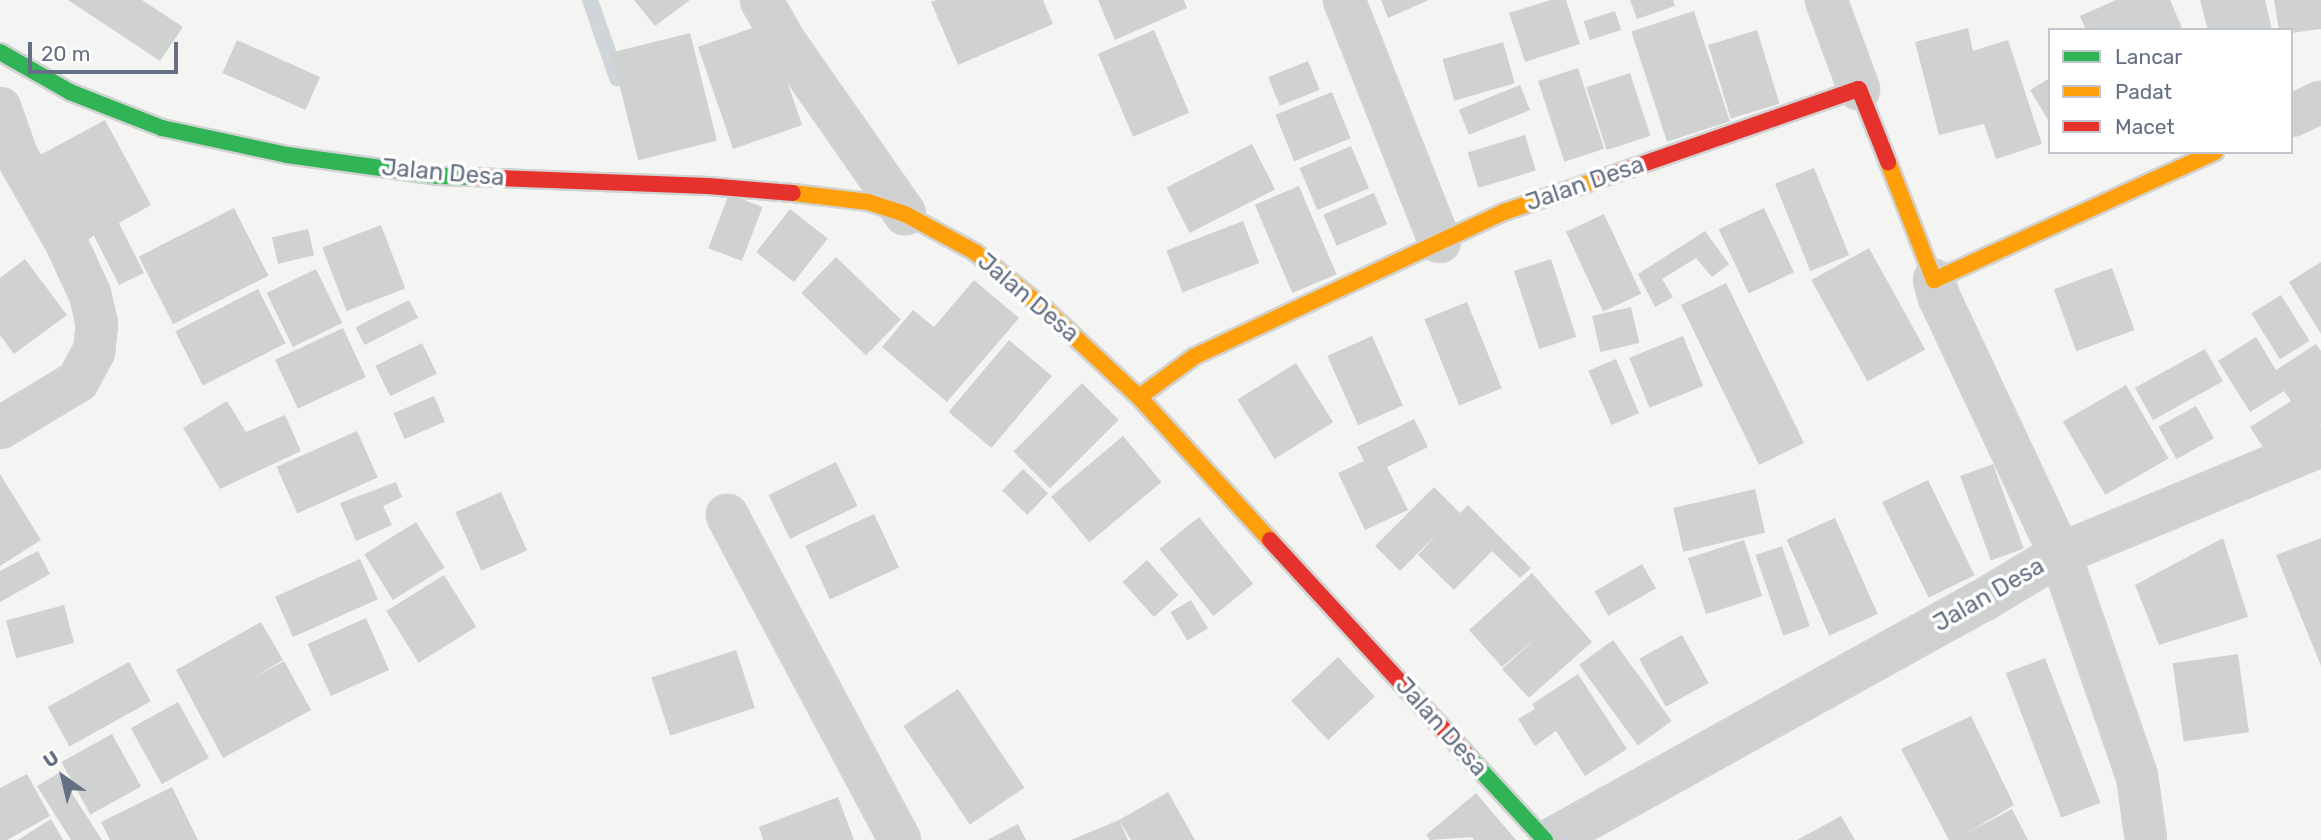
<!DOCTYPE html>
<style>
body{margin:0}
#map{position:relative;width:2321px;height:840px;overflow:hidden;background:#f4f5f3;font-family:Rubik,sans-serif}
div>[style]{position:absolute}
.stream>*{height:16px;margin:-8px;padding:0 8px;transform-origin:8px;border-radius:8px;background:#d0d5d9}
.building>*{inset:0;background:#d0d1d1;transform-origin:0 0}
.roads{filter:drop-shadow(2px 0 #d1d2d2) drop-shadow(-2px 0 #d1d2d2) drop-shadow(0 2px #d1d2d2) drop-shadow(0 -2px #d1d2d2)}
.street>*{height:38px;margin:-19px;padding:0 19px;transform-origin:19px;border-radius:19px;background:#cfd0d0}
.fast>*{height:16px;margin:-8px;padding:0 8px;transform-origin:8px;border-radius:8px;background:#30b455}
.slow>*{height:16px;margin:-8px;padding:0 8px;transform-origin:8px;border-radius:8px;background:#ff9f0a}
.jam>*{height:16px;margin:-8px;padding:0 8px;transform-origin:8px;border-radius:8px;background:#e5322d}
span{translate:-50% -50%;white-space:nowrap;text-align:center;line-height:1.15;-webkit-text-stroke:7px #fff;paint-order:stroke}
.street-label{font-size:24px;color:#656f83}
.legend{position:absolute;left:2048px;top:28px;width:245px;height:126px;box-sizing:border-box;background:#fff;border:2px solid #c1c5cd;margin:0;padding:9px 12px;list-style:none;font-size:21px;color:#656f83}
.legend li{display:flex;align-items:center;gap:14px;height:35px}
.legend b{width:35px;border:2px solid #c1c5cd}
.north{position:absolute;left:28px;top:742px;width:70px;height:70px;-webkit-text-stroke:5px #fff;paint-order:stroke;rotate:326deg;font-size:19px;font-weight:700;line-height:28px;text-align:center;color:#656f83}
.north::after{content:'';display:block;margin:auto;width:24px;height:32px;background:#656f83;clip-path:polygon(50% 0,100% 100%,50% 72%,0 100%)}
.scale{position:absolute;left:28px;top:42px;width:150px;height:32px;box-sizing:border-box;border:4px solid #656f83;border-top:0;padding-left:9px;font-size:21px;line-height:24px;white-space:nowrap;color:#656f83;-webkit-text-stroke:5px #fff;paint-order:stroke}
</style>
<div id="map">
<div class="stream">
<div style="left:590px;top:0;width:83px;rotate:70.9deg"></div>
</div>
<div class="building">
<div style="clip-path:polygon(68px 0,142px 0,183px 27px,160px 61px)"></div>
<div style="clip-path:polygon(634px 0,690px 0,655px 26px)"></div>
<div style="clip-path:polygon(936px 0,1043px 0,1053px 24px,958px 65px,931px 2px)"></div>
<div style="clip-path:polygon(1098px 0,1184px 0,1187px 8px,1115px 40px)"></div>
<div style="clip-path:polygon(1381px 0,1429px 0,1388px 18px)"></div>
<div style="clip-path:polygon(1551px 0,1566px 0,1580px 44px,1525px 62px,1509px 13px)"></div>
<div style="clip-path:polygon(1630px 0,1673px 0,1675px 6px,1637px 19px)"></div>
<div style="clip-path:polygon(2116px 0,2170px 0,2183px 30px,2086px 30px,2080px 16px)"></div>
<div style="clip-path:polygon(2200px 0,2265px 0,2272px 30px,2208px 30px)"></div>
<div style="clip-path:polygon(2274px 0,2321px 0,2321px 29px,2291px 33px,2291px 30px,2279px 30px)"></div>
<div style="left:1615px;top:11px;width:20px;height:33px;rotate:72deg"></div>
<div style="left:1694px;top:11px;width:116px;height:66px;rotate:72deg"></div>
<div style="left:767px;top:23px;width:108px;height:73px;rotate:71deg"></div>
<div style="clip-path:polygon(1968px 28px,1973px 51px,2008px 40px,2042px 144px,1996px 159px,1984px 124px,1939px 135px,1915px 42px)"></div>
<div style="left:1154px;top:30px;width:90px;height:61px;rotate:67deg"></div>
<div style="left:1757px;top:30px;width:77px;height:51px;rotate:73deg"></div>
<div style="left:690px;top:33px;width:111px;height:81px;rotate:76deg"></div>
<div style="left:237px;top:40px;width:91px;height:36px;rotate:24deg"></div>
<div style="left:1503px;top:42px;width:43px;height:63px;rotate:74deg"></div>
<div style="left:1308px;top:61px;width:31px;height:43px;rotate:68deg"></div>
<div style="left:1578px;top:68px;width:85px;height:42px;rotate:72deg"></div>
<div style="left:1630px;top:73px;width:66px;height:46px;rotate:72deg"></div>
<div style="clip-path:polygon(2050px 78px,2050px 123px,2030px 90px)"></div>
<div style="left:1520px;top:85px;width:27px;height:66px;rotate:68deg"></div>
<div style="left:1332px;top:92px;width:50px;height:61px;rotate:68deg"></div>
<div style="clip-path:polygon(105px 120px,151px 205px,119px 223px,144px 273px,119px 285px,94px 236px,76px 246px,29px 161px)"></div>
<div style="left:1525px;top:135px;width:37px;height:60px;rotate:73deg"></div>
<div style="left:1252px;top:144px;width:51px;height:96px;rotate:63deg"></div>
<div style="left:1351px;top:146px;width:46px;height:56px;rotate:67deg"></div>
<div style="left:1814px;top:168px;width:94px;height:42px;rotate:68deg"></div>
<div style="left:1299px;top:186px;width:96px;height:48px;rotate:67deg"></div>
<div style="left:1374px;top:193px;width:34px;height:55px;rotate:67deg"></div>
<div style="left:729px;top:194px;width:36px;height:58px;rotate:21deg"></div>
<div style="left:234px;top:208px;width:76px;height:107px;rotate:63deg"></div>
<div style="left:1764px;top:208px;width:71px;height:50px;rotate:65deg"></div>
<div style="left:790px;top:209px;width:48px;height:55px;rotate:38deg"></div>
<div style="left:1604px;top:214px;width:88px;height:42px;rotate:65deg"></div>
<div style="left:1243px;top:221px;width:45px;height:82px;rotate:69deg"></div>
<div style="left:381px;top:225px;width:68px;height:63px;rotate:69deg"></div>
<div style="left:308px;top:229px;width:27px;height:37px;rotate:77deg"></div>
<div style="clip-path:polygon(1705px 231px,1729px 264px,1712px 277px,1696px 258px,1662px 279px,1673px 297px,1655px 307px,1638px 274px)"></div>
<div style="left:1869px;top:248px;width:116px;height:66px;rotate:61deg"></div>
<div style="left:836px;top:257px;width:90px;height:50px;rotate:44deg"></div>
<div style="clip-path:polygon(25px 259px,67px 315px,14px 354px,0 335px,0 278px)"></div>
<div style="left:1551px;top:259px;width:82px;height:39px;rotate:72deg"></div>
<div style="clip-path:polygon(2321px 262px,2321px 334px,2289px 282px)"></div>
<div style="left:2112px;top:268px;width:66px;height:62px;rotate:70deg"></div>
<div style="left:316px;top:269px;width:60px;height:55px;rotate:64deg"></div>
<div style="clip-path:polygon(974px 280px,1019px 318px,947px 402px,882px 347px,913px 310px,934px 327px)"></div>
<div style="left:1726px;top:283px;width:178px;height:50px;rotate:64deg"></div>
<div style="left:258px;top:289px;width:61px;height:93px;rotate:63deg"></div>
<div style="left:2281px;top:295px;width:54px;height:35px;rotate:58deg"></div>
<div style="left:409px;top:300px;width:20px;height:60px;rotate:63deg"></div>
<div style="left:1467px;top:302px;width:93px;height:46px;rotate:68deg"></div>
<div style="left:1631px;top:307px;width:37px;height:40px;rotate:77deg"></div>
<div style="left:343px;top:328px;width:54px;height:75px;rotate:65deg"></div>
<div style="left:1372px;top:336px;width:76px;height:49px;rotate:66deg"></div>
<div style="left:1683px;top:336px;width:54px;height:58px;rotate:68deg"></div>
<div style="clip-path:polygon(2256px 337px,2276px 370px,2316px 344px,2321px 351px,2321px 424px,2269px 457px,2250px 427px,2291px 401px,2284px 391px,2250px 412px,2218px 361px)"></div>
<div style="left:1009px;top:340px;width:56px;height:94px;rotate:40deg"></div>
<div style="left:422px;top:343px;width:34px;height:52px;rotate:64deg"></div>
<div style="left:2205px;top:349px;width:37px;height:80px;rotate:61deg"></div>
<div style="left:1616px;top:359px;width:59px;height:30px;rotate:67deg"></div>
<div style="left:1296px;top:363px;width:70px;height:69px;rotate:58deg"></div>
<div style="left:1082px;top:383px;width:52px;height:97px;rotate:45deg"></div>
<div style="left:2126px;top:385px;width:85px;height:73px;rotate:60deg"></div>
<div style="left:434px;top:396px;width:28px;height:44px;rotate:67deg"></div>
<div style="clip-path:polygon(227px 401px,246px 432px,285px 415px,301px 451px,220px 489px,183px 428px)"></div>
<div style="left:2196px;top:406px;width:37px;height:43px;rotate:61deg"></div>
<div style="clip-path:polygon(1414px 419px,1428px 447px,1387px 467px,1408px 510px,1365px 530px,1338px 473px,1364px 461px,1357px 447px)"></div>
<div style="left:357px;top:431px;width:51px;height:88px;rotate:66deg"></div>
<div style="left:1123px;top:436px;width:60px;height:94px;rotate:50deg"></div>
<div style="left:836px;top:462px;width:49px;height:75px;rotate:64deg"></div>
<div style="left:1993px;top:464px;width:90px;height:35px;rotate:70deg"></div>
<div style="left:1023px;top:469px;width:35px;height:30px;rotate:44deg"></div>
<div style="clip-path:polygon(0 474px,41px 540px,0 566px)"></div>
<div style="left:1928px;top:480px;width:106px;height:51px;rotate:64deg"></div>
<div style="clip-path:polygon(396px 482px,402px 497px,383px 506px,392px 525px,356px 541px,340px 503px)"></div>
<div style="clip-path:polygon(1434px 487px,1460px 513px,1468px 505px,1531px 568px,1520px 578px,1492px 551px,1454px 590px,1418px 555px,1437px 534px,1400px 571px,1375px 546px)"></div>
<div style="left:1755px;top:489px;width:45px;height:84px;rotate:77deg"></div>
<div style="left:501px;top:492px;width:64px;height:50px;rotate:66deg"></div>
<div style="left:874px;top:514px;width:59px;height:76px;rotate:65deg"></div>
<div style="left:1199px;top:517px;width:86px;height:51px;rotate:51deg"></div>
<div style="left:1835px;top:518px;width:105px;height:53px;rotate:66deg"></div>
<div style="left:416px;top:522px;width:54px;height:61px;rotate:58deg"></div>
<div style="clip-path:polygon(2223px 538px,2248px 617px,2159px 645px,2135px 585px)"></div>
<div style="clip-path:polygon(2321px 538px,2321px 666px,2276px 555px)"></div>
<div style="left:1744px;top:540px;width:59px;height:59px;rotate:72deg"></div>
<div style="left:1782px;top:546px;width:85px;height:28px;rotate:71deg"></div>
<div style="clip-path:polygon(38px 551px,50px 574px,0 602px,0 571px)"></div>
<div style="left:360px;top:559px;width:44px;height:93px;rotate:66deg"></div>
<div style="left:1147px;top:560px;width:47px;height:33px;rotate:48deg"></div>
<div style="left:1642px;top:564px;width:28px;height:55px;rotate:60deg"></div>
<div style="clip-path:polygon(1532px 573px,1592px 642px,1529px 698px,1502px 669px,1540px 634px,1502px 667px,1469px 630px)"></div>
<div style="left:444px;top:575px;width:61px;height:68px;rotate:58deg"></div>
<div style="left:1191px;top:600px;width:33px;height:24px;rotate:59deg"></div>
<div style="left:64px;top:605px;width:39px;height:60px;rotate:75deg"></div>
<div style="left:366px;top:618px;width:57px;height:64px;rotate:66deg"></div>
<div style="clip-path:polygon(261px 622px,283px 660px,248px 681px,284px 661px,311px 710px,223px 758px,176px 670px)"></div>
<div style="left:1682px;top:635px;width:55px;height:49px;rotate:61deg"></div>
<div style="left:1613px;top:640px;width:100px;height:42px;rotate:54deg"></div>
<div style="left:736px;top:650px;width:61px;height:89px;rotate:72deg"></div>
<div style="left:2238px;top:654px;width:79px;height:66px;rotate:82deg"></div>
<div style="left:1338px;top:657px;width:54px;height:64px;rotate:47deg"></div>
<div style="left:2045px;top:658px;width:155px;height:42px;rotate:69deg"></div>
<div style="left:129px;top:662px;width:45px;height:93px;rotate:61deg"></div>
<div style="clip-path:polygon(1578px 674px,1627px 749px,1585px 776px,1556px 731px,1535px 746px,1518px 719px,1535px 709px,1532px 704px)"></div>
<div style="left:958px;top:689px;width:119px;height:66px;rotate:56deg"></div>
<div style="left:178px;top:702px;width:64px;height:54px;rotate:61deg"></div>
<div style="clip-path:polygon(1971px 716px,2014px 805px,1967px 833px,2012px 809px,2028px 840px,1949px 840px,1901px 749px)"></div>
<div style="left:112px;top:734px;width:60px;height:58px;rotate:61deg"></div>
<div style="clip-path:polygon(59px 773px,102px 840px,71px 840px,37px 786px)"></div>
<div style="clip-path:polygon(27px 774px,50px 816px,7px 840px,0 840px,0 788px)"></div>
<div style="clip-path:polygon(172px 787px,198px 840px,110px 840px,101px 822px)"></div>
<div style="clip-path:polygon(1168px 792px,1195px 840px,1131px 840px,1119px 820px,1128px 840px,1071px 840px,1119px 820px)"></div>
<div style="clip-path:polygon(1476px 793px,1516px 840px,1474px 840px,1472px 837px,1430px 840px,1426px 835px)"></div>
<div style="clip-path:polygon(838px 797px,854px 840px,763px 840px,759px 827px)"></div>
<div style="clip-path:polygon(1841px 816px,1855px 840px,1797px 840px)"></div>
<div style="clip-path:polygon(51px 819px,63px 840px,18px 840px)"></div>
<div style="clip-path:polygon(1018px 824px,1026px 840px,987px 840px)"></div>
</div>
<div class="roads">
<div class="street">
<div style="left:761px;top:0;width:48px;rotate:60.3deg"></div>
<div style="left:785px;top:42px;width:210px;rotate:55.1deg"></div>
<div style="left:1344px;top:0;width:260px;rotate:68.4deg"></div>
<div style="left:1826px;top:0;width:95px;rotate:69.7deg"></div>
<div style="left:0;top:108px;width:51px;rotate:70.5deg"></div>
<div style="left:17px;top:156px;width:97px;rotate:60.3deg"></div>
<div style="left:65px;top:240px;width:60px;rotate:65.2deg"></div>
<div style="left:90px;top:294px;width:31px;rotate:77deg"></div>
<div style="left:97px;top:324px;width:27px;rotate:96deg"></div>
<div style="left:94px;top:351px;width:34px;rotate:118deg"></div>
<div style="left:78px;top:381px;width:91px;rotate:148.9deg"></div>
<div style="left:2291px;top:116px;width:33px;rotate:-25deg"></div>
<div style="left:1934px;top:280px;width:18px;rotate:74deg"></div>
<div style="left:1939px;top:297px;width:284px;rotate:64.8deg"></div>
<div style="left:2060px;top:554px;width:235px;rotate:70.9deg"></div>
<div style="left:2137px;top:776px;width:65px;rotate:82deg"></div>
<div style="left:727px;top:515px;width:368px;rotate:62deg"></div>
<div style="left:1550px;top:840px;width:494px;rotate:-29deg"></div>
<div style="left:1982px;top:601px;width:91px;rotate:-31.1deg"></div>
<div style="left:2060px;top:554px;width:282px;rotate:-22.5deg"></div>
</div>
<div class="fast">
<div style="left:0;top:52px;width:81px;rotate:29.7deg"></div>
<div style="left:70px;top:92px;width:99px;rotate:21.4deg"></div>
<div style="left:162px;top:128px;width:128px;rotate:12.2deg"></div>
<div style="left:287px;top:155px;width:153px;rotate:7.9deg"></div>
<div style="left:439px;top:176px;width:32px;rotate:2deg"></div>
<div style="left:1464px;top:752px;width:120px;rotate:47.4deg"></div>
</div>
<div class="slow">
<div style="left:1888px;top:162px;width:127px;rotate:68.7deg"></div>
<div style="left:1934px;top:280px;width:309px;rotate:-24.5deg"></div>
<div style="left:793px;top:193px;width:76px;rotate:6.8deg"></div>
<div style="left:868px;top:202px;width:39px;rotate:18deg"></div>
<div style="left:905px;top:214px;width:80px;rotate:28.5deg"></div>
<div style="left:975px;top:252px;width:93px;rotate:39.3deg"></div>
<div style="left:1047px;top:311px;width:126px;rotate:43.1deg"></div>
<div style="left:1139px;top:397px;width:194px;rotate:47.5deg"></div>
<div style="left:1139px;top:397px;width:69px;rotate:-36.2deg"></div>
<div style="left:1195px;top:356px;width:341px;rotate:-25deg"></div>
<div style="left:1504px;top:212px;width:98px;rotate:-19deg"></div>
</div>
<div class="jam">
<div style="left:471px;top:177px;width:237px;rotate:2.2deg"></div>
<div style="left:708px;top:186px;width:85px;rotate:4.7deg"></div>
<div style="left:1597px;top:180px;width:277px;rotate:-19.2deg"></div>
<div style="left:1859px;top:89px;width:79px;rotate:68.3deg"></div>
<div style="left:1270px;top:540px;width:287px;rotate:47.5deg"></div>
</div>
</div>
<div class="street-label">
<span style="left:443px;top:173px;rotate:5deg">Jalan Desa</span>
<span style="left:1585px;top:184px;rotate:-19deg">Jalan Desa</span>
<span style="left:1028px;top:298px;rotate:40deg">Jalan Desa</span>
<span style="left:1989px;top:595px;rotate:-30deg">Jalan Desa</span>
<span style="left:1441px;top:727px;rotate:48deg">Jalan Desa</span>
</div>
<ul class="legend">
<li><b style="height:9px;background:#30b455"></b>Lancar</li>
<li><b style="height:9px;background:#ff9f0a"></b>Padat</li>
<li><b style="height:9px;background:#e5322d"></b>Macet</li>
</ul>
<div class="north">U</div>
<div class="scale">20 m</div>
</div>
